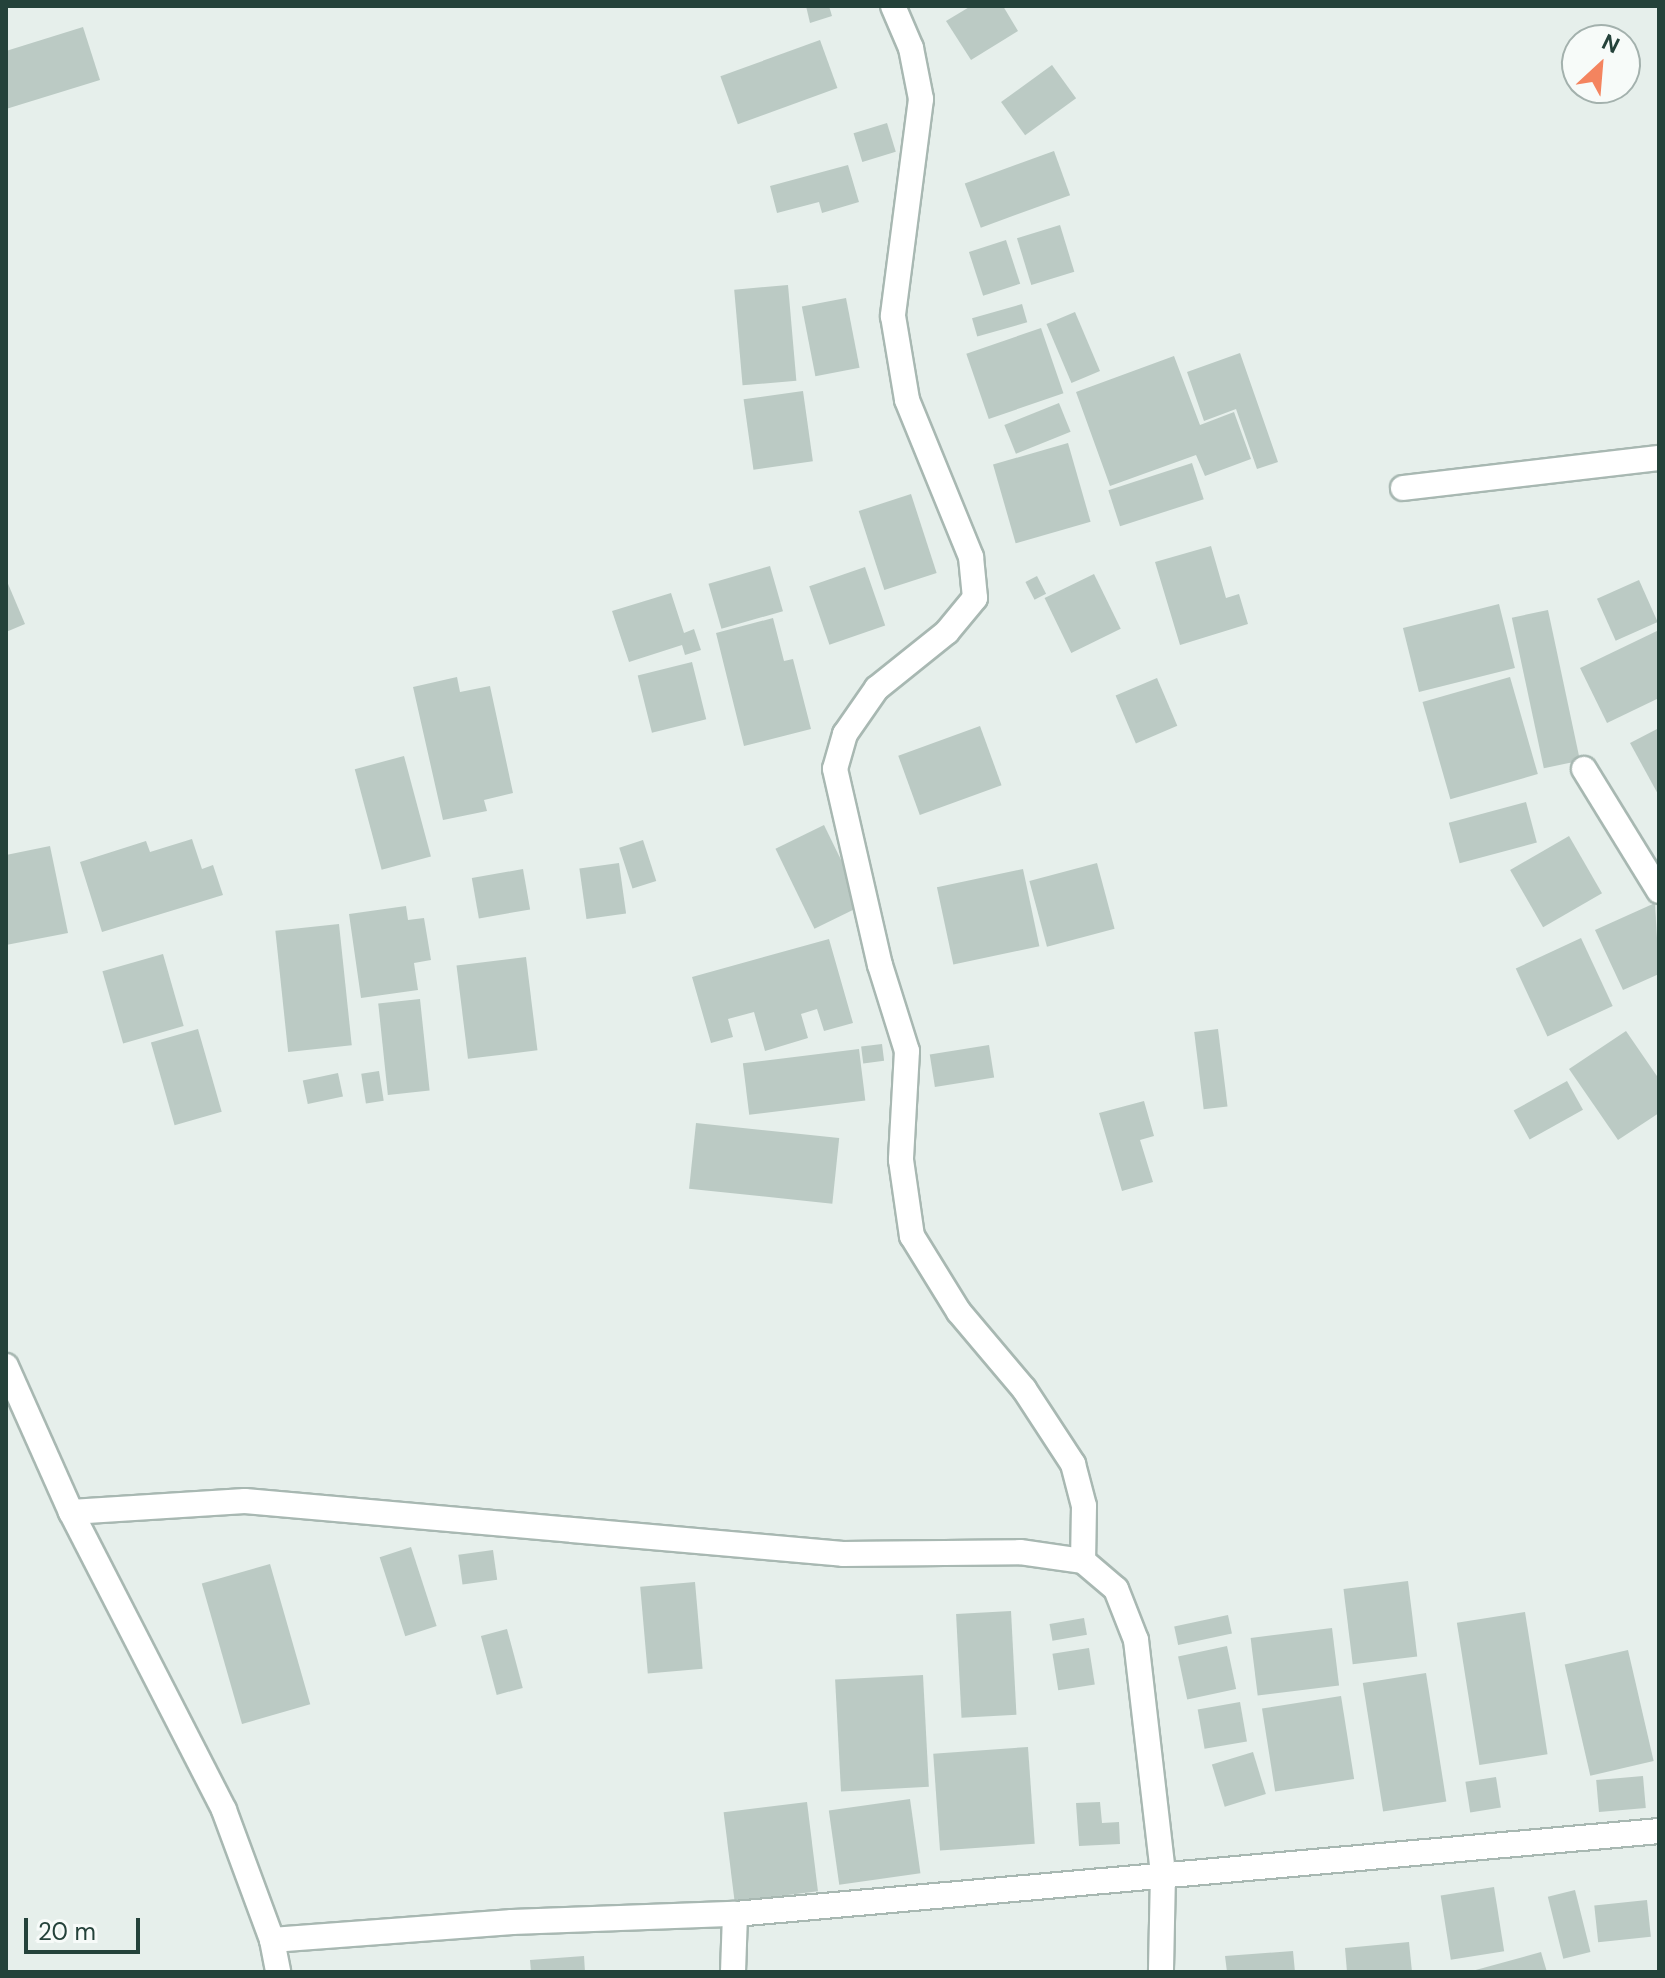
<!DOCTYPE html>
<style>
body{margin:0}
#map{position:relative;width:1665px;height:1978px;overflow:hidden;background:#e6efeb;font-family:"DM Sans",sans-serif}
div>[style]{position:absolute}
.building>*{inset:0;background:#bbcac4;transform-origin:0 0}
.roads{filter:drop-shadow(2px 0 #a8b8b2) drop-shadow(-2px 0 #a8b8b2) drop-shadow(0 2px #a8b8b2) drop-shadow(0 -2px #a8b8b2)}
.minor>*{height:24px;margin:-12px;padding:0 12px;transform-origin:12px;border-radius:12px;background:#fff}
.tertiary>*{height:24px;margin:-12px;padding:0 12px;transform-origin:12px;border-radius:12px;background:#fff}
span{translate:-50% -50%;white-space:nowrap;text-align:center;line-height:1.15;-webkit-text-stroke:7px #f7fbf9;paint-order:stroke}
.frame{position:absolute;inset:0;border:8px solid #24423a;pointer-events:none}
.north{position:absolute;left:1561px;top:24px;width:80px;height:80px;box-sizing:border-box;background:#f7fbf9;border:2px solid #a3b1ad;border-radius:50%;rotate:26deg;font-size:22px;font-weight:700;line-height:32px;text-align:center;color:#24423a}
.north::after{content:'';display:block;margin:auto;width:28px;height:36px;background:#f4845f;clip-path:polygon(50% 0,100% 100%,50% 72%,0 100%)}
.scale{position:absolute;left:24px;top:1918px;width:116px;height:36px;box-sizing:border-box;border:4px solid #24423a;border-top:0;padding-left:10px;font-size:24px;line-height:28px;white-space:nowrap;color:#24423a;-webkit-text-stroke:6px #f7fbf9;paint-order:stroke}
</style>
<div id="map">
<div class="building">
<div style="clip-path:polygon(806px 6px,829px 6px,832px 16px,810px 23px)"></div>
<div style="clip-path:polygon(971px 6px,1003px 6px,1018px 31px,971px 60px,946px 21px)"></div>
<div style="clip-path:polygon(83px 27px,100px 80px,6px 109px,6px 51px)"></div>
<div style="left:820px;top:40px;width:51px;height:106px;rotate:70deg"></div>
<div style="left:1052px;top:65px;width:41px;height:63px;rotate:54deg"></div>
<div style="left:887px;top:123px;width:30px;height:35px;rotate:73deg"></div>
<div style="left:1054px;top:151px;width:47px;height:95px;rotate:70deg"></div>
<div style="clip-path:polygon(848px 165px,859px 202px,822px 213px,819px 202px,777px 213px,770px 186px)"></div>
<div style="left:1060px;top:225px;width:49px;height:45px;rotate:73deg"></div>
<div style="left:1006px;top:240px;width:46px;height:39px;rotate:72deg"></div>
<div style="left:788px;top:285px;width:96px;height:54px;rotate:85deg"></div>
<div style="left:846px;top:298px;width:71px;height:45px;rotate:79deg"></div>
<div style="left:1022px;top:304px;width:19px;height:52px;rotate:74deg"></div>
<div style="left:1075px;top:312px;width:64px;height:31px;rotate:67deg"></div>
<div style="left:1041px;top:328px;width:69px;height:79px;rotate:71deg"></div>
<div style="clip-path:polygon(1240px 353px,1278px 462px,1257px 469px,1236px 409px,1204px 421px,1187px 372px)"></div>
<div style="clip-path:polygon(1174px 356px,1200px 425px,1234px 412px,1251px 459px,1205px 476px,1196px 455px,1110px 486px,1076px 392px)"></div>
<div style="left:803px;top:391px;width:71px;height:60px;rotate:82deg"></div>
<div style="left:1059px;top:403px;width:31px;height:59px;rotate:68deg"></div>
<div style="left:1068px;top:443px;width:82px;height:78px;rotate:74deg"></div>
<div style="left:1192px;top:463px;width:38px;height:88px;rotate:72deg"></div>
<div style="left:911px;top:494px;width:83px;height:55px;rotate:72deg"></div>
<div style="clip-path:polygon(1211px 546px,1226px 598px,1239px 594px,1248px 624px,1180px 645px,1155px 562px)"></div>
<div style="left:770px;top:566px;width:47px;height:64px;rotate:74deg"></div>
<div style="left:865px;top:567px;width:62px;height:59px;rotate:71deg"></div>
<div style="left:1094px;top:574px;width:61px;height:55px;rotate:64deg"></div>
<div style="left:1037px;top:576px;width:20px;height:13px;rotate:63deg"></div>
<div style="clip-path:polygon(6px 579px,25px 624px,6px 632px)"></div>
<div style="left:1639px;top:580px;width:46px;height:46px;rotate:66deg"></div>
<div style="clip-path:polygon(671px 593px,684px 633px,694px 629px,701px 650px,685px 655px,682px 645px,629px 662px,612px 611px)"></div>
<div style="left:1499px;top:604px;width:66px;height:99px;rotate:76deg"></div>
<div style="left:1548px;top:610px;width:154px;height:37px;rotate:78deg"></div>
<div style="clip-path:polygon(773px 618px,784px 661px,793px 659px,811px 729px,744px 746px,716px 633px)"></div>
<div style="clip-path:polygon(1659px 630px,1659px 698px,1607px 723px,1580px 668px)"></div>
<div style="left:692px;top:662px;width:59px;height:56px;rotate:76deg"></div>
<div style="clip-path:polygon(457px 677px,460px 692px,490px 686px,513px 793px,484px 800px,487px 811px,443px 820px,413px 687px)"></div>
<div style="left:1510px;top:677px;width:101px;height:91px;rotate:74deg"></div>
<div style="left:1157px;top:678px;width:52px;height:45px;rotate:67deg"></div>
<div style="left:980px;top:726px;width:63px;height:87px;rotate:70deg"></div>
<div style="clip-path:polygon(1659px 728px,1659px 796px,1630px 743px)"></div>
<div style="left:404px;top:756px;width:104px;height:51px;rotate:75deg"></div>
<div style="left:1526px;top:802px;width:42px;height:80px;rotate:75deg"></div>
<div style="left:824px;top:825px;width:89px;height:54px;rotate:64deg"></div>
<div style="left:1569px;top:836px;width:66px;height:68px;rotate:60deg"></div>
<div style="clip-path:polygon(192px 839px,202px 869px,213px 865px,223px 895px,102px 932px,80px 862px,146px 841px,150px 852px)"></div>
<div style="left:643px;top:840px;width:43px;height:25px;rotate:72deg"></div>
<div style="clip-path:polygon(50px 846px,68px 933px,6px 945px,6px 855px)"></div>
<div style="left:619px;top:863px;width:51px;height:40px;rotate:82deg"></div>
<div style="left:1097px;top:863px;width:68px;height:70px;rotate:75deg"></div>
<div style="left:523px;top:869px;width:41px;height:52px;rotate:80deg"></div>
<div style="left:1023px;top:869px;width:79px;height:88px;rotate:78deg"></div>
<div style="clip-path:polygon(1655px 903px,1659px 974px,1623px 990px,1595px 930px)"></div>
<div style="clip-path:polygon(406px 906px,408px 920px,424px 918px,431px 960px,414px 963px,418px 990px,361px 998px,349px 914px)"></div>
<div style="left:339px;top:924px;width:122px;height:64px;rotate:84deg"></div>
<div style="left:1581px;top:938px;width:75px;height:72px;rotate:65deg"></div>
<div style="clip-path:polygon(829px 939px,853px 1023px,824px 1031px,817px 1009px,801px 1014px,808px 1038px,765px 1051px,754px 1012px,728px 1019px,733px 1037px,711px 1043px,692px 977px)"></div>
<div style="left:163px;top:954px;width:75px;height:63px;rotate:74deg"></div>
<div style="left:526px;top:957px;width:94px;height:70px;rotate:83deg"></div>
<div style="left:420px;top:999px;width:92px;height:42px;rotate:84deg"></div>
<div style="left:198px;top:1029px;width:86px;height:49px;rotate:74deg"></div>
<div style="left:1218px;top:1029px;width:78px;height:24px;rotate:83deg"></div>
<div style="clip-path:polygon(1626px 1031px,1659px 1079px,1659px 1113px,1618px 1140px,1569px 1069px)"></div>
<div style="left:882px;top:1044px;width:17px;height:21px;rotate:83deg"></div>
<div style="left:989px;top:1045px;width:33px;height:60px;rotate:81deg"></div>
<div style="left:859px;top:1049px;width:52px;height:117px;rotate:83deg"></div>
<div style="left:379px;top:1071px;width:30px;height:18px;rotate:81deg"></div>
<div style="left:338px;top:1073px;width:24px;height:36px;rotate:78deg"></div>
<div style="left:1567px;top:1081px;width:33px;height:61px;rotate:61deg"></div>
<div style="clip-path:polygon(1144px 1101px,1154px 1136px,1140px 1140px,1153px 1182px,1122px 1191px,1099px 1113px)"></div>
<div style="left:696px;top:1123px;width:144px;height:66px;rotate:6deg"></div>
<div style="left:411px;top:1547px;width:83px;height:33px;rotate:72deg"></div>
<div style="left:493px;top:1550px;width:30px;height:35px;rotate:82deg"></div>
<div style="left:270px;top:1564px;width:146px;height:71px;rotate:74deg"></div>
<div style="left:1408px;top:1581px;width:76px;height:65px;rotate:83deg"></div>
<div style="left:695px;top:1582px;width:87px;height:55px;rotate:85deg"></div>
<div style="left:1011px;top:1611px;width:104px;height:55px;rotate:87deg"></div>
<div style="left:1525px;top:1612px;width:144px;height:69px;rotate:81deg"></div>
<div style="left:1228px;top:1615px;width:19px;height:55px;rotate:78deg"></div>
<div style="left:1084px;top:1618px;width:17px;height:35px;rotate:80deg"></div>
<div style="left:1332px;top:1628px;width:58px;height:82px;rotate:83deg"></div>
<div style="left:507px;top:1629px;width:61px;height:27px;rotate:75deg"></div>
<div style="left:1227px;top:1646px;width:44px;height:50px;rotate:78deg"></div>
<div style="left:1089px;top:1648px;width:37px;height:37px;rotate:81deg"></div>
<div style="left:1628px;top:1650px;width:114px;height:65px;rotate:77deg"></div>
<div style="left:1426px;top:1673px;width:130px;height:64px;rotate:81deg"></div>
<div style="left:923px;top:1675px;width:112px;height:88px;rotate:87deg"></div>
<div style="left:1341px;top:1696px;width:84px;height:80px;rotate:81deg"></div>
<div style="left:1240px;top:1702px;width:40px;height:43px;rotate:80deg"></div>
<div style="left:1028px;top:1747px;width:97px;height:95px;rotate:86deg"></div>
<div style="left:1253px;top:1752px;width:44px;height:43px;rotate:73deg"></div>
<div style="left:1643px;top:1776px;width:32px;height:47px;rotate:85deg"></div>
<div style="left:1496px;top:1777px;width:31px;height:31px;rotate:81deg"></div>
<div style="left:910px;top:1799px;width:75px;height:82px;rotate:82deg"></div>
<div style="left:807px;top:1802px;width:90px;height:84px;rotate:83deg"></div>
<div style="clip-path:polygon(1100px 1802px,1102px 1823px,1119px 1822px,1120px 1844px,1079px 1846px,1076px 1803px)"></div>
<div style="left:1494px;top:1887px;width:65px;height:54px;rotate:81deg"></div>
<div style="left:1575px;top:1890px;width:64px;height:28px;rotate:76deg"></div>
<div style="left:1647px;top:1900px;width:37px;height:53px;rotate:84deg"></div>
<div style="clip-path:polygon(1409px 1942px,1412px 1972px,1347px 1972px,1345px 1948px)"></div>
<div style="clip-path:polygon(1293px 1951px,1295px 1972px,1227px 1972px,1225px 1956px)"></div>
<div style="clip-path:polygon(1541px 1952px,1547px 1972px,1472px 1972px,1472px 1971px)"></div>
<div style="clip-path:polygon(584px 1956px,585px 1972px,531px 1972px,530px 1960px)"></div>
</div>
<div class="roads">
<div class="minor">
<div style="left:893px;top:6px;width:46px;rotate:66.8deg"></div>
<div style="left:911px;top:48px;width:52px;rotate:78.9deg"></div>
<div style="left:921px;top:99px;width:219px;rotate:97.4deg"></div>
<div style="left:893px;top:316px;width:85px;rotate:80.5deg"></div>
<div style="left:907px;top:400px;width:170px;rotate:67.8deg"></div>
<div style="left:971px;top:557px;width:41px;rotate:84.4deg"></div>
<div style="left:975px;top:598px;width:44px;rotate:129.5deg"></div>
<div style="left:947px;top:632px;width:90px;rotate:141.3deg"></div>
<div style="left:877px;top:688px;width:56px;rotate:124.8deg"></div>
<div style="left:845px;top:734px;width:36px;rotate:106deg"></div>
<div style="left:835px;top:769px;width:201px;rotate:77.1deg"></div>
<div style="left:880px;top:965px;width:90px;rotate:72.6deg"></div>
<div style="left:907px;top:1051px;width:109px;rotate:93.2deg"></div>
<div style="left:901px;top:1160px;width:77px;rotate:81.8deg"></div>
<div style="left:912px;top:1236px;width:89px;rotate:58.3deg"></div>
<div style="left:959px;top:1312px;width:101px;rotate:49.8deg"></div>
<div style="left:1024px;top:1389px;width:90px;rotate:56.8deg"></div>
<div style="left:1073px;top:1464px;width:43px;rotate:75.3deg"></div>
<div style="left:1084px;top:1506px;width:55px;rotate:91deg"></div>
<div style="left:1403px;top:488px;width:258px;rotate:-6.7deg"></div>
<div style="left:1584px;top:769px;width:143px;rotate:58.4deg"></div>
<div style="left:71px;top:1512px;width:174px;rotate:-3.6deg"></div>
<div style="left:245px;top:1501px;width:600px;rotate:5.06deg"></div>
<div style="left:843px;top:1554px;width:177px;rotate:-0.6deg"></div>
<div style="left:1020px;top:1552px;width:64px;rotate:8.1deg"></div>
<div style="left:1083px;top:1561px;width:43px;rotate:40.3deg"></div>
<div style="left:1116px;top:1589px;width:55px;rotate:68.6deg"></div>
<div style="left:1136px;top:1640px;width:236px;rotate:83.4deg"></div>
<div style="left:1163px;top:1874px;width:98px;rotate:91.2deg"></div>
<div style="left:272px;top:1940px;width:241px;rotate:-4.3deg"></div>
<div style="left:512px;top:1922px;width:223px;rotate:-2.1deg"></div>
<div style="left:735px;top:1914px;width:928px;rotate:-5.13deg"></div>
<div style="left:733px;top:1972px;width:58px;rotate:-88deg"></div>
</div>
<div class="tertiary">
<div style="left:6px;top:1366px;width:160px;rotate:66deg"></div>
<div style="left:71px;top:1512px;width:335px;rotate:62.8deg"></div>
<div style="left:224px;top:1810px;width:139px;rotate:69.7deg"></div>
<div style="left:272px;top:1940px;width:33px;rotate:79deg"></div>
</div>
</div>
<div class="frame"></div>
<div class="north">N</div>
<div class="scale">20 m</div>
</div>
